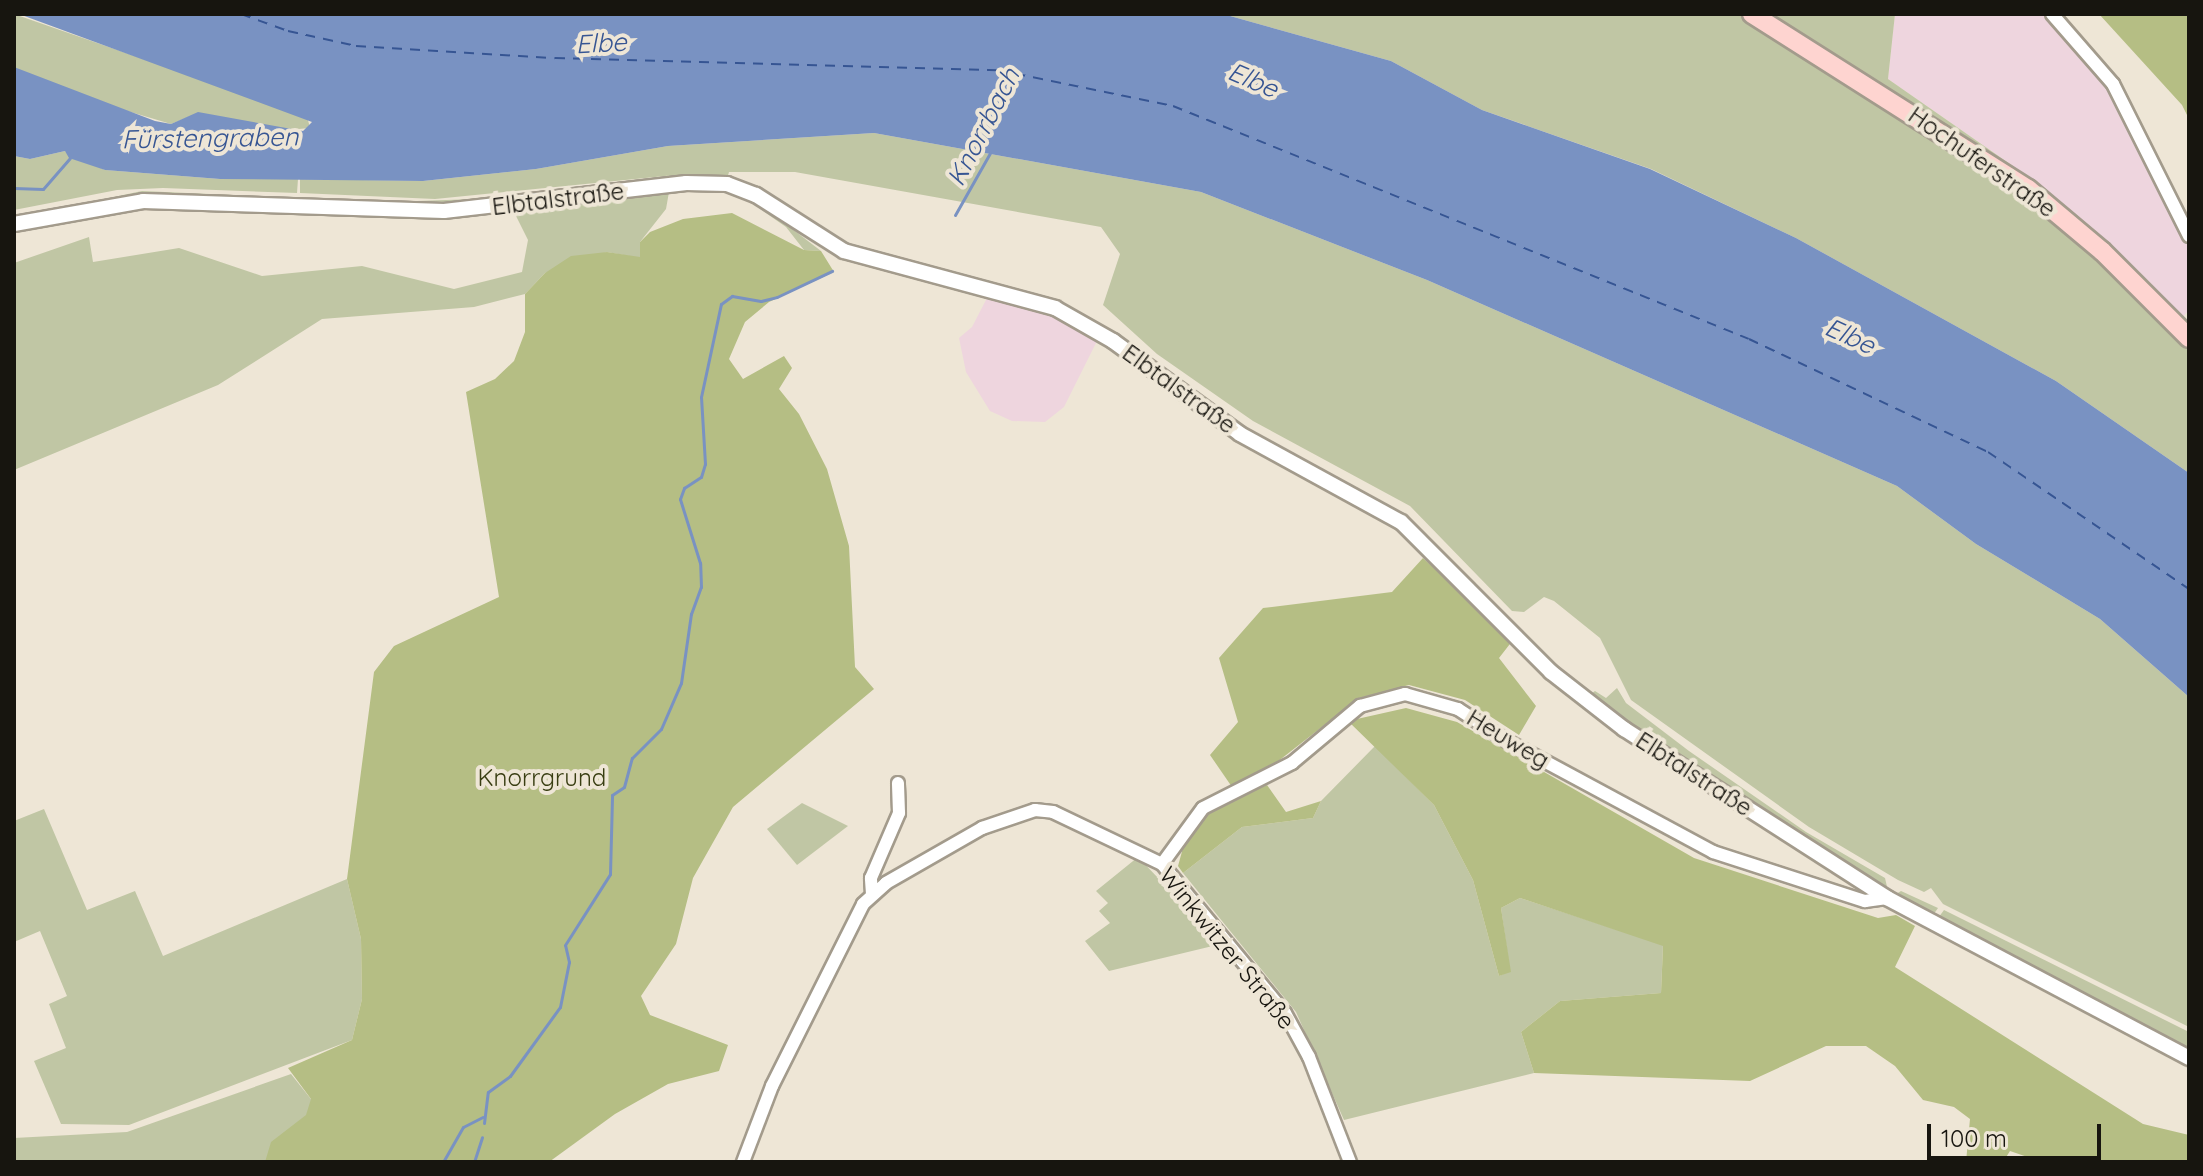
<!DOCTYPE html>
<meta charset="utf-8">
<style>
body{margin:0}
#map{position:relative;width:2203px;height:1176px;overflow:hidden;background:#eee6d6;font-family:Quicksand,sans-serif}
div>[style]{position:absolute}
.commercial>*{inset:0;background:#eed5de}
.green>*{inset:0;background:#c0c6a4}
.forest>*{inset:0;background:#b5be84}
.water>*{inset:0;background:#7992c2}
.stream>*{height:3px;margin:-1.5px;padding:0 1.5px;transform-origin:1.5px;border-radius:1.5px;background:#7992c2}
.ferry>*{height:2px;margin-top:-1px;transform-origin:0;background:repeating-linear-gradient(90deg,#365593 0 10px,transparent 0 18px)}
.roads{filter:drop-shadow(2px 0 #a39b8c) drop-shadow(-2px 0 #a39b8c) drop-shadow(0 2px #a39b8c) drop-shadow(0 -2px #a39b8c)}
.minor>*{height:12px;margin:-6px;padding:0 6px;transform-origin:6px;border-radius:6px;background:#fff}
.tertiary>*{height:14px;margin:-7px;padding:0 7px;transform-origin:7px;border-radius:7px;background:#fff}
.primary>*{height:18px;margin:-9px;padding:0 9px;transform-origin:9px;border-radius:9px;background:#fed4d0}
span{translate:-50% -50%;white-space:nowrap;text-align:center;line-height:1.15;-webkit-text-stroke:8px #eee6d6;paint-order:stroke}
.street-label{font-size:24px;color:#17150f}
.park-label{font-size:24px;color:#393e12}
.water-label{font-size:26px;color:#365593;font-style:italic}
.frame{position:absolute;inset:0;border:16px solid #17150f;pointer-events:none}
.scale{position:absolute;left:1927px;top:1124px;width:174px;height:36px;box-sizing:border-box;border:4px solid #17150f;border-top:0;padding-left:10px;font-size:24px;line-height:28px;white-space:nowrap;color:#17150f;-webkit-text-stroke:6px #eee6d6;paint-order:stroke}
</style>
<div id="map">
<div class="commercial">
<div style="clip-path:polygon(1895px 14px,2046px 14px,2063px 30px,2112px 91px,2189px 248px,2189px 310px,2183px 317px,2046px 189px,1888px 79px)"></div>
<div style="clip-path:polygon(987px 298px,1061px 317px,1098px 339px,1064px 407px,1045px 422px,1012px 421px,990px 411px,966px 372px,959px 338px,972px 327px)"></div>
</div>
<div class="green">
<div style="clip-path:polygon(14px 14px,307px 116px,310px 128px,287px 130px,198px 113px,171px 124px,97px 102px,14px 68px)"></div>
<div style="clip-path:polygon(1223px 14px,1895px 14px,1888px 79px,2046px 189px,2189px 342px,2189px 473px,2056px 381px,1796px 238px,1651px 169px,1482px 110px,1391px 61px)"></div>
<div style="clip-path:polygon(874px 133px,1201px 192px,1427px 280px,1897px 486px,1976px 544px,2100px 619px,2189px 697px,2189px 1027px,1943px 904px,1931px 888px,1924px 892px,1898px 880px,1809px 827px,1631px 700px,1600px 638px,1554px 601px,1544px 597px,1524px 612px,1512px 611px,1410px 506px,1253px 421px,1157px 354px,1103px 305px,1120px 254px,1101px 227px,795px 172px,729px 172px,727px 179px,455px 206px,164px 195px,14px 218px,142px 191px,389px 202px,475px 199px,675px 175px,435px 199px,300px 193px,300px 179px,423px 181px,536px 169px,668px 146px)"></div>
<div style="clip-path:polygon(65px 151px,105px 170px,220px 179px,298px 179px,297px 193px,163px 188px,117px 190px,14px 210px,14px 156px,30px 159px)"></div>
<div style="clip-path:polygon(669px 192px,666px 209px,640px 242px,640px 258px,607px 252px,545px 273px,525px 294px,474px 307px,322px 319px,218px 385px,14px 470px,14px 263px,89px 237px,93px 262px,179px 248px,262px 276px,362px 266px,454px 289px,522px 272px,528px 240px,513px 210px)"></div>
<div style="clip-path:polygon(746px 199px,765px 208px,821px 251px,804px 250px,786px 227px)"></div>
<div style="clip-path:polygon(1617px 688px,1626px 703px,1689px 751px,1806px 832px,1885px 878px,1888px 891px,1588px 696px,1595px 691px,1606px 698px)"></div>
<div style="clip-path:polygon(1375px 746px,1434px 805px,1473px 880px,1499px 976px,1510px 971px,1501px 908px,1520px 898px,1663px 945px,1661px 993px,1560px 1001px,1521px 1032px,1534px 1073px,1344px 1120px,1296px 1012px,1183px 873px,1242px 827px,1313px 818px,1321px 801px)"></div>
<div style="clip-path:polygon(802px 803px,848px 826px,797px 865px,767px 829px)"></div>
<div style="clip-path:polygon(44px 809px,87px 910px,135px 891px,163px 956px,347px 879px,361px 939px,362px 999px,352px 1040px,129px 1125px,61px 1124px,34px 1061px,66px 1048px,49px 1004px,67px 996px,40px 931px,14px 942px,14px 821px)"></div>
<div style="clip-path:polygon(1138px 857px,1221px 944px,1109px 971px,1085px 941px,1110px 923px,1099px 911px,1108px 903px,1096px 891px)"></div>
<div style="clip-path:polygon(1901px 891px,1938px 908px,1931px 918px,1893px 896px)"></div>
<div style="clip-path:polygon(1944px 910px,2189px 1032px,2189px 1054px,1936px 921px)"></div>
<div style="clip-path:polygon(291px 1074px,361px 1162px,14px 1162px,14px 1138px,127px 1132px)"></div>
</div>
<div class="forest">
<div style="clip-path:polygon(2099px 14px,2189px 14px,2189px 119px,2182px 105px)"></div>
<div style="clip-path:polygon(732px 213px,804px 250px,821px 251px,834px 272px,769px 302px,745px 322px,729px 359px,743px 379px,784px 356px,792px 368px,779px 389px,799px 414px,827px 469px,849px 546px,855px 667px,874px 689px,733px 807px,693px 878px,676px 944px,641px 996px,650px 1015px,728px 1045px,719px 1071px,668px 1084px,615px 1114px,549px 1162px,265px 1162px,271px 1142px,306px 1115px,311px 1099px,288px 1068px,352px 1040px,362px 999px,361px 939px,347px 879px,374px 672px,394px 646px,499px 597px,466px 392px,495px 379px,514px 361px,525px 332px,525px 294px,545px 273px,571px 256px,607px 252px,640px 257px,640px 242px,650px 232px,683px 219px)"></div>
<div style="clip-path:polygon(1423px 558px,1513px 640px,1499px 658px,1536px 706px,1519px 735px,1465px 700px,1409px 685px,1359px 698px,1263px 773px,1232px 787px,1210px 755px,1238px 722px,1219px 658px,1263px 608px,1392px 592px)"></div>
<div style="clip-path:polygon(1406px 708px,1457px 722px,1694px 858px,1878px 918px,1896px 915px,1915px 926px,1895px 967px,2143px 1124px,2189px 1135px,2189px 1162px,2042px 1162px,2010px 1151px,2003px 1162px,1966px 1162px,1970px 1119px,1954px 1107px,1923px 1100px,1895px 1066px,1866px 1046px,1826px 1046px,1750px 1081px,1534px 1073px,1521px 1032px,1560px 1001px,1661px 993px,1663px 946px,1520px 898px,1501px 908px,1511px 972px,1499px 976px,1473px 880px,1434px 805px,1348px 721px)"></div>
<div style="clip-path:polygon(1267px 785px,1286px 812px,1321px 801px,1313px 818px,1242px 827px,1183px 873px,1178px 866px,1186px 837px,1208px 811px)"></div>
</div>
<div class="water">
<div style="clip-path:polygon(19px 14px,1223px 14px,1391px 61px,1482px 110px,1650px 169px,1796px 238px,2056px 381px,2189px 473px,2189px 697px,2100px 619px,1976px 544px,1897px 486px,1427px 280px,1201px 192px,874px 133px,668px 146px,536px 169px,423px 181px,220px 179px,105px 170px,69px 158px,65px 151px,30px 159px,14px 156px,14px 67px,155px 121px,171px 124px,198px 112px,303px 131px,312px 122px)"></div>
</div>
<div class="stream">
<div style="left:14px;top:188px;width:29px;rotate:2deg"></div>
<div style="left:43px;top:189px;width:41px;rotate:-48.9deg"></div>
<div style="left:955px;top:215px;width:71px;rotate:-60.6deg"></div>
<div style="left:484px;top:1123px;width:31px;rotate:-83deg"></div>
<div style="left:488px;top:1092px;width:27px;rotate:-36deg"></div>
<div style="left:510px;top:1076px;width:85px;rotate:-54.1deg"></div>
<div style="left:560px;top:1007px;width:46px;rotate:-78.7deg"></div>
<div style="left:569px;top:962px;width:17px;rotate:-103deg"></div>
<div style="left:565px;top:945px;width:84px;rotate:-57.6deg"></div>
<div style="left:610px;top:874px;width:79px;rotate:-88.5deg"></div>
<div style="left:612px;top:795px;width:14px;rotate:-34deg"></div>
<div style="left:624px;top:787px;width:30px;rotate:-75deg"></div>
<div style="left:632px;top:758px;width:41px;rotate:-45deg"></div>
<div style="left:661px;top:729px;width:50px;rotate:-66.5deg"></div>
<div style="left:681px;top:683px;width:70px;rotate:-81.8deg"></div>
<div style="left:691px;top:614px;width:29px;rotate:-70deg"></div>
<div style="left:701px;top:587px;width:24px;rotate:-92deg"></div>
<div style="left:700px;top:563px;width:67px;rotate:-107.4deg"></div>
<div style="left:680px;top:499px;width:12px;rotate:-70deg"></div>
<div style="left:684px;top:488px;width:20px;rotate:-33deg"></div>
<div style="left:701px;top:477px;width:14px;rotate:-73deg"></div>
<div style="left:705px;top:464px;width:67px;rotate:-93.4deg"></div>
<div style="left:701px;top:397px;width:95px;rotate:-77.9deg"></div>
<div style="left:721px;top:304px;width:14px;rotate:-36deg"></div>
<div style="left:732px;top:296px;width:29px;rotate:10deg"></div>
<div style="left:761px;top:301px;width:16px;rotate:-14deg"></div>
<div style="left:777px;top:297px;width:61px;rotate:-25.3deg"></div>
<div style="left:443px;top:1162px;width:40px;rotate:-60.3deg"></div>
<div style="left:463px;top:1127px;width:22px;rotate:-27deg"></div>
<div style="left:474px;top:1162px;width:26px;rotate:-72deg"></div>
</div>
<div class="ferry">
<div style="left:241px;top:14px;width:50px;rotate:19.9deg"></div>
<div style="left:288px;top:31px;width:70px;rotate:12.4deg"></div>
<div style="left:356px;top:46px;width:199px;rotate:3.5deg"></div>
<div style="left:555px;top:58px;width:443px;rotate:1.6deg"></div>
<div style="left:998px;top:70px;width:179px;rotate:11.6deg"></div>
<div style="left:1173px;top:106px;width:621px;rotate:22.02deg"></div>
<div style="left:1749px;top:339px;width:264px;rotate:25.3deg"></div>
<div style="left:1988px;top:452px;width:243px;rotate:34.3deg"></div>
</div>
<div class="roads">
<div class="minor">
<div style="left:2052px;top:14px;width:93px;rotate:48.9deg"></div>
<div style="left:2113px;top:84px;width:170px;rotate:63.4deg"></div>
<div style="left:1162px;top:864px;width:69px;rotate:-53.8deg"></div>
<div style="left:1203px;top:808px;width:100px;rotate:-26.8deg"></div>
<div style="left:1292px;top:763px;width:89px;rotate:-40deg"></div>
<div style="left:1360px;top:706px;width:47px;rotate:-14.9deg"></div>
<div style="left:1405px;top:694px;width:55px;rotate:15.8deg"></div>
<div style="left:1458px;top:709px;width:59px;rotate:33.1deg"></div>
<div style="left:1507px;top:741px;width:234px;rotate:28.3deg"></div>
<div style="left:1713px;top:852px;width:160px;rotate:17.9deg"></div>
<div style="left:1865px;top:901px;width:22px;rotate:-8deg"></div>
<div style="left:872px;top:894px;width:16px;rotate:-94deg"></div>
<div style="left:871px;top:878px;width:71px;rotate:-66.7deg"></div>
<div style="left:899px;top:813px;width:30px;rotate:-92deg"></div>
<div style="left:743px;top:1162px;width:81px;rotate:-69.1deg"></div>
<div style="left:772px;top:1086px;width:203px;rotate:-63.4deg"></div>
<div style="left:863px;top:904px;width:31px;rotate:-42deg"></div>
<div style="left:886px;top:883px;width:111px;rotate:-29.8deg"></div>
<div style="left:982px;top:828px;width:56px;rotate:-18.8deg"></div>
<div style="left:1035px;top:810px;width:18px;rotate:6deg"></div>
<div style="left:1053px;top:812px;width:121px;rotate:25.5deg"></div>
<div style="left:1162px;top:864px;width:193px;rotate:50.5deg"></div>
<div style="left:1285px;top:1013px;width:50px;rotate:61.4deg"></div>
<div style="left:1309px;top:1057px;width:113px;rotate:68.7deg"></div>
</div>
<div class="tertiary">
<div style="left:14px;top:224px;width:131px;rotate:-10.1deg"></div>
<div style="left:143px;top:201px;width:301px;rotate:1.9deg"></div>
<div style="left:444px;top:211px;width:244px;rotate:-6.6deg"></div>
<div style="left:686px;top:183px;width:41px;rotate:1.4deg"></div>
<div style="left:727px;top:184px;width:31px;rotate:21deg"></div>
<div style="left:756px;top:195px;width:104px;rotate:32.5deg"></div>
<div style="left:844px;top:251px;width:219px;rotate:15.1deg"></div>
<div style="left:1055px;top:308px;width:67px;rotate:29.6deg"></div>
<div style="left:1113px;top:341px;width:157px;rotate:36.2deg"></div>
<div style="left:1240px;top:434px;width:183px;rotate:28.7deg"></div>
<div style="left:1401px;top:522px;width:212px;rotate:45deg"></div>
<div style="left:1551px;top:672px;width:93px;rotate:38deg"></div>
<div style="left:1624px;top:729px;width:313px;rotate:32.7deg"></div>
<div style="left:1887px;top:898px;width:342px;rotate:27.9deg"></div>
</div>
<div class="primary">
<div style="left:1752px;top:14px;width:327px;rotate:32.4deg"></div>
<div style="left:2028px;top:189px;width:97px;rotate:40deg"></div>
<div style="left:2102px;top:251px;width:123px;rotate:45deg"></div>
</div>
</div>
<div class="street-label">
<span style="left:1982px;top:162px;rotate:35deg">Hochuferstraße</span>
<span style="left:558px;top:199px;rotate:-7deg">Elbtalstraße</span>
<span style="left:1179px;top:389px;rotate:36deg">Elbtalstraße</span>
<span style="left:1508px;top:739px;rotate:31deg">Heuweg</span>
<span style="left:1694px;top:774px;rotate:33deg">Elbtalstraße</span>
<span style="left:1227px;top:948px;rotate:51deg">Winkwitzer Straße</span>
</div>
<div class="park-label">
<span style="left:542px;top:778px">Knorrgrund</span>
</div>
<div class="water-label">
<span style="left:601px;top:43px;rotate:-3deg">Elbe</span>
<span style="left:1253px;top:80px;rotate:23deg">Elbe</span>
<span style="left:983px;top:127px;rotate:-63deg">Knorrbach</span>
<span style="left:210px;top:138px;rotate:-1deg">Fürstengraben</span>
<span style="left:1850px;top:336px;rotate:24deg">Elbe</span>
</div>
<div class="frame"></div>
<div class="scale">100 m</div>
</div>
